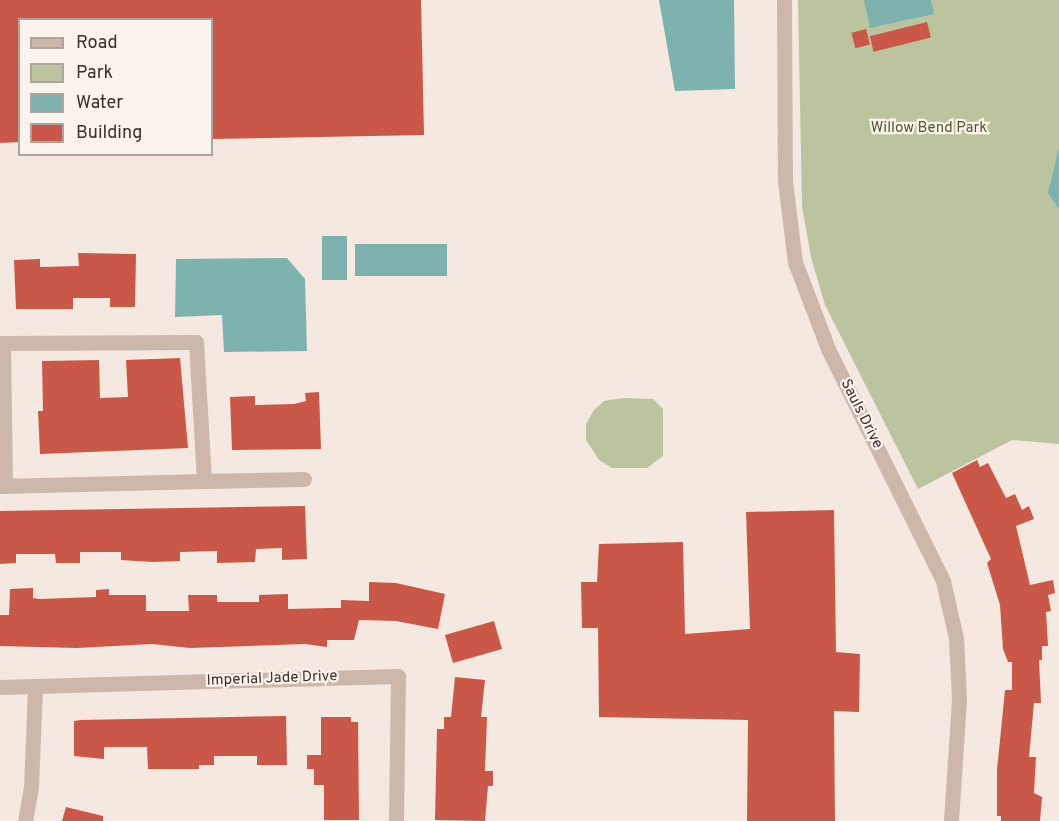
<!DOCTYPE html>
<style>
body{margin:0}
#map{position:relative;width:1059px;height:821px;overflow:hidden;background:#f4e8e0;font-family:Overpass,sans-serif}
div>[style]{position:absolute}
.green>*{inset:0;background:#bcc49f}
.water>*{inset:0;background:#7eb2ae;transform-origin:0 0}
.building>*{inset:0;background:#c95849;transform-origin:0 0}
.minor>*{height:15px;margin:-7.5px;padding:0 7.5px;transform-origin:7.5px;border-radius:7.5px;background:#cdb7ab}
span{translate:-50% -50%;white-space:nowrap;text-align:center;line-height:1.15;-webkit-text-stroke:4.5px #fbf3ed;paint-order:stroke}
.park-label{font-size:15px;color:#4f5a2d}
.street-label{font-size:15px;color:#3b2e2b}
.legend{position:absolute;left:18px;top:18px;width:195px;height:138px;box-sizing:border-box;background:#fbf3ed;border:2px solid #aea49f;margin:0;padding:8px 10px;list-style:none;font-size:18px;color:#3b2e2b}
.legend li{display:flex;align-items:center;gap:12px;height:30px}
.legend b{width:30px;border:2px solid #aea49f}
</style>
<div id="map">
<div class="green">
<div style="clip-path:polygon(798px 0,1059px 0,1059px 444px,1012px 440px,918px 489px,825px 305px,811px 257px,802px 207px)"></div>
<div style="clip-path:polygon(623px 398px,653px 399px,663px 409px,663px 456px,647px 468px,612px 468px,599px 460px,586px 440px,586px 424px,594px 410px,604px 401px)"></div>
</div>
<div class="water">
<div style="clip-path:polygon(659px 0,734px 0,735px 89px,675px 91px)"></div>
<div style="clip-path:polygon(864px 0,931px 0,934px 14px,870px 28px)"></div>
<div style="clip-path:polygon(1059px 147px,1059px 209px,1048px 193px)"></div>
<div style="left:322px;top:236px;width:25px;height:44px"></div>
<div style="left:447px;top:244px;width:32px;height:92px;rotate:90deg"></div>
<div style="clip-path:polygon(287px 258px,305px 279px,307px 351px,224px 352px,222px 315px,175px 317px,176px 259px)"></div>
</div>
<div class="building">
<div style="clip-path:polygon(0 0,421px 0,424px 135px,212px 139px,212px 20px,20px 20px,20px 142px,0 143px)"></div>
<div style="left:927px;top:22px;width:16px;height:59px;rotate:76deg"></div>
<div style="left:866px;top:29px;width:16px;height:15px;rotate:76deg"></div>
<div style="clip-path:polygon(78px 253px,136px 254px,135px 307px,110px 307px,110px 298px,73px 298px,73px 309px,16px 309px,14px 260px,40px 259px,40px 267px,79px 266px)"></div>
<div style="clip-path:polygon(180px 358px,188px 448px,40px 454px,38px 411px,43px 411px,42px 361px,99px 360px,100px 398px,128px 397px,126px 360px)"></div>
<div style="clip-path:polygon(319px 392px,321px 449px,232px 450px,230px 397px,255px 396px,255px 405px,294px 404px,306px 401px,305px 393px)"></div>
<div style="clip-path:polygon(977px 460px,980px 467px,988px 463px,1006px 498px,1015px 494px,1022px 510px,1029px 506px,1034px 519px,1016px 526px,1030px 585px,1053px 580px,1055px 593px,1048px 595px,1051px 611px,1046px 612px,1048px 646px,1042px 646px,1042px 660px,1039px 660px,1041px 703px,1034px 703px,1029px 757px,1036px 757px,1034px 793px,1042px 797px,1040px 821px,1001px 821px,1001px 816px,997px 816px,997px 770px,1005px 690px,1012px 690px,1012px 662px,1008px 662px,1003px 649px,1000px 605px,987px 563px,991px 559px,952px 473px)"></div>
<div style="clip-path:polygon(305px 506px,307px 559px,282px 560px,282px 548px,256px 549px,255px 562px,217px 563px,217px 551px,180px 552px,180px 561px,153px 562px,121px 560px,121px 552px,80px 552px,80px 563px,56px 563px,55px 554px,16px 554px,16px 563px,0 564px,0 511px)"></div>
<div style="clip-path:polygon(834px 510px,836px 652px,860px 654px,859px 712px,834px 711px,835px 821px,747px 821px,748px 720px,599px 717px,598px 628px,582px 628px,581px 582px,597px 582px,599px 544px,683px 542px,685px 634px,750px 629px,746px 512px)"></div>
<div style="clip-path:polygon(369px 582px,396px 583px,445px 594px,438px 629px,396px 621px,359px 620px,354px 640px,327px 640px,327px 647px,305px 644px,190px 648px,152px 644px,77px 648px,0 646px,0 615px,9px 615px,10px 589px,33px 588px,33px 598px,39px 599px,96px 597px,96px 590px,109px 589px,109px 595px,146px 595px,146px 611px,189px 611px,188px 595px,217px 595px,217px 602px,259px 602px,259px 595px,288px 594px,288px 609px,330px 608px,341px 608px,341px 600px,369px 601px)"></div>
<div style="left:494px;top:621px;width:29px;height:51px;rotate:74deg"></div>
<div style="clip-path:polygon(455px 677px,485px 680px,481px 717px,487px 717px,485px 771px,493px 771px,493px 786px,488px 786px,485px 821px,435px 820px,437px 729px,444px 729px,444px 717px,451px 717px)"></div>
<div style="clip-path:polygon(286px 716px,287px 765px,257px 765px,257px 756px,214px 756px,214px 765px,199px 765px,199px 769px,148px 769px,147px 747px,104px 747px,104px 759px,74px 756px,74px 721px,81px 720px)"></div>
<div style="clip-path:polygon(321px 717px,351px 717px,351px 722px,358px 722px,359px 820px,324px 820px,324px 785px,314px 785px,314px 769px,307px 769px,307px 755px,321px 755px)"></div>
<div style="clip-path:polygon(66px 807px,103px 816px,103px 821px,62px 821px)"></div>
</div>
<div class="minor">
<div style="left:784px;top:0;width:181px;rotate:89.7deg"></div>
<div style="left:785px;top:181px;width:82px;rotate:83deg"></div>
<div style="left:795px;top:262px;width:93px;rotate:69.2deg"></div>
<div style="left:828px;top:349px;width:259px;rotate:63.6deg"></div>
<div style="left:943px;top:581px;width:58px;rotate:77.2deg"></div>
<div style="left:956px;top:638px;width:62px;rotate:87.2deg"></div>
<div style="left:959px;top:700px;width:121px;rotate:93.8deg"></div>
<div style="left:0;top:343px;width:196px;rotate:-0.3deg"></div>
<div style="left:196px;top:342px;width:139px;rotate:86.7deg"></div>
<div style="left:204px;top:481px;width:204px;rotate:178.6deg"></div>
<div style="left:3px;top:343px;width:143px;rotate:89.2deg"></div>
<div style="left:204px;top:481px;width:100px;rotate:-1.1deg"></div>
<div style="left:0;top:687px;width:398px;rotate:-1.6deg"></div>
<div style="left:398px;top:676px;width:145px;rotate:90.8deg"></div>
<div style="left:25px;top:821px;width:35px;rotate:-80deg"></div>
<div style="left:31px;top:787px;width:101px;rotate:-87.7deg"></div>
</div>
<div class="park-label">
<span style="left:929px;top:129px">Willow Bend Park</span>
</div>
<div class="street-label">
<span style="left:861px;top:414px;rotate:63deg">Sauls Drive</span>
<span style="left:272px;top:679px;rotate:-2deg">Imperial Jade Drive</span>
</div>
<ul class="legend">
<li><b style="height:8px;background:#cdb7ab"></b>Road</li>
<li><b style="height:16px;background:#bcc49f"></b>Park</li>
<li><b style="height:16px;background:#7eb2ae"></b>Water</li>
<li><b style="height:16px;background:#c95849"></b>Building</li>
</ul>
</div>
